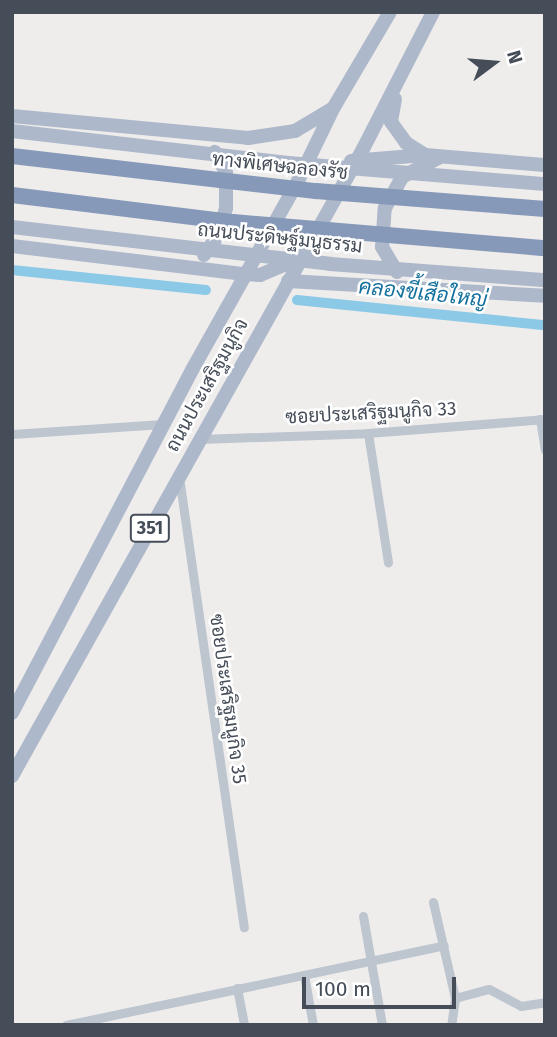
<!DOCTYPE html>
<meta charset="utf-8">
<style>
body{margin:0}
#map{position:relative;width:557px;height:1037px;overflow:hidden;background:#efecec;font-family:"Fira Sans",Sarabun,sans-serif}
div>[style]{position:absolute}
.canal>*{height:10px;margin:-5px;padding:0 5px;transform-origin:5px;border-radius:5px;background:#8bc9e6}
.minor>*{height:9px;margin:-4.5px;padding:0 4.5px;transform-origin:4.5px;border-radius:4.5px;background:#bdc5ce}
.primary>*{height:14px;margin:-7px;padding:0 7px;transform-origin:7px;border-radius:7px;background:#adb8ca}
.motorway>*{height:16px;margin:-8px;padding:0 8px;transform-origin:8px;border-radius:8px;background:#8699b9}
span{translate:-50% -50%;white-space:nowrap;text-align:center;line-height:1.15;-webkit-text-stroke:5px #fff;paint-order:stroke}
.shield-label span{padding:2px 5px;background:#fff;border:2px solid;border-radius:5px;-webkit-text-stroke-width:0}
.shield-label{font-size:18px;color:#454d58;font-weight:700}
.street-label{font-size:19px;color:#454d58}
.water-label{font-size:21px;color:#14719d;font-style:italic}
.frame{position:absolute;inset:0;border:14px solid #454d58;pointer-events:none}
.north{position:absolute;left:459px;top:28px;width:70px;height:70px;-webkit-text-stroke:5px #fff;paint-order:stroke;rotate:74deg;font-size:19px;font-weight:700;line-height:28px;text-align:center;color:#454d58}
.north::after{content:'';display:block;margin:auto;width:24px;height:32px;background:#454d58;clip-path:polygon(50% 0,100% 100%,50% 72%,0 100%)}
.scale{position:absolute;left:302px;top:977px;width:154px;height:32px;box-sizing:border-box;border:4px solid #454d58;border-top:0;padding-left:9px;font-size:21px;line-height:24px;white-space:nowrap;color:#454d58;-webkit-text-stroke:5px #fff;paint-order:stroke}
</style>
<div id="map">
<div class="canal">
<div style="left:12px;top:270px;width:195px;rotate:5.9deg"></div>
<div style="left:297px;top:300px;width:249px;rotate:5.8deg"></div>
</div>
<div class="minor">
<div style="left:540px;top:419px;width:31px;rotate:81deg"></div>
<div style="left:368px;top:433px;width:131px;rotate:81.2deg"></div>
<div style="left:12px;top:434px;width:151px;rotate:-3.8deg"></div>
<div style="left:200px;top:439px;width:168px;rotate:-2deg"></div>
<div style="left:368px;top:433px;width:178px;rotate:-4.5deg"></div>
<div style="left:179px;top:477px;width:455px;rotate:81.8deg"></div>
<div style="left:433px;top:902px;width:98px;rotate:77.1deg"></div>
<div style="left:455px;top:998px;width:27px;rotate:98deg"></div>
<div style="left:363px;top:916px;width:111px;rotate:80.1deg"></div>
<div style="left:304px;top:975px;width:51px;rotate:79.8deg"></div>
<div style="left:237px;top:988px;width:38px;rotate:79deg"></div>
<div style="left:455px;top:998px;width:35px;rotate:-15deg"></div>
<div style="left:489px;top:989px;width:36px;rotate:28deg"></div>
<div style="left:521px;top:1006px;width:24px;rotate:-9deg"></div>
<div style="left:66px;top:1025px;width:386px;rotate:-11.9deg"></div>
</div>
<div class="primary">
<div style="left:395px;top:99px;width:23px;rotate:100deg"></div>
<div style="left:391px;top:122px;width:26px;rotate:54deg"></div>
<div style="left:406px;top:143px;width:22px;rotate:32deg"></div>
<div style="left:425px;top:155px;width:120px;rotate:4.8deg"></div>
<div style="left:12px;top:116px;width:237px;rotate:5.3deg"></div>
<div style="left:248px;top:138px;width:48px;rotate:-8.5deg"></div>
<div style="left:295px;top:131px;width:41px;rotate:-31deg"></div>
<div style="left:12px;top:131px;width:278px;rotate:6.6deg"></div>
<div style="left:288px;top:163px;width:258px;rotate:4.7deg"></div>
<div style="left:351px;top:161px;width:74px;rotate:-4.6deg"></div>
<div style="left:12px;top:227px;width:320px;rotate:6.6deg"></div>
<div style="left:330px;top:264px;width:216px;rotate:4.3deg"></div>
<div style="left:12px;top:246px;width:234px;rotate:6.9deg"></div>
<div style="left:244px;top:274px;width:16px;rotate:4deg"></div>
<div style="left:260px;top:275px;width:36px;rotate:-23deg"></div>
<div style="left:204px;top:255px;width:26px;rotate:-54deg"></div>
<div style="left:219px;top:234px;width:27px;rotate:-75deg"></div>
<div style="left:226px;top:208px;width:36px;rotate:-90deg"></div>
<div style="left:226px;top:172px;width:23px;rotate:-119deg"></div>
<div style="left:397px;top:272px;width:29px;rotate:-121deg"></div>
<div style="left:382px;top:247px;width:39px;rotate:-86deg"></div>
<div style="left:385px;top:208px;width:35px;rotate:-61deg"></div>
<div style="left:402px;top:177px;width:43px;rotate:-27.8deg"></div>
<div style="left:288px;top:281px;width:257px;rotate:3.3deg"></div>
<div style="left:12px;top:713px;width:387px;rotate:-62.3deg"></div>
<div style="left:192px;top:370px;width:217px;rotate:-60.7deg"></div>
<div style="left:298px;top:181px;width:82px;rotate:-64.1deg"></div>
<div style="left:334px;top:107px;width:110px;rotate:-59.5deg"></div>
<div style="left:12px;top:776px;width:719px;rotate:-60.76deg"></div>
<div style="left:363px;top:149px;width:154px;rotate:-62.9deg"></div>
</div>
<div class="motorway">
<div style="left:12px;top:156px;width:306px;rotate:6.6deg"></div>
<div style="left:316px;top:191px;width:230px;rotate:4.5deg"></div>
<div style="left:12px;top:195px;width:223px;rotate:7deg"></div>
<div style="left:233px;top:222px;width:313px;rotate:4.8deg"></div>
</div>
<div class="shield-label">
<span style="left:150px;top:528px">351</span>
</div>
<div class="street-label">
<span style="left:280px;top:166px;rotate:6deg">ทางพิเศษฉลองรัช</span>
<span style="left:280px;top:238px;rotate:6deg">ถนนประดิษฐ์มนูธรรม</span>
<span style="left:207px;top:385px;rotate:-61deg">ถนนประเสริฐมนูกิจ</span>
<span style="left:371px;top:413px;rotate:-3deg">ซอยประเสริฐมนูกิจ 33</span>
<span style="left:228px;top:699px;rotate:82deg">ซอยประเสริฐมนูกิจ 35</span>
</div>
<div class="water-label">
<span style="left:423px;top:293px;rotate:6deg">คลองขี้เสือใหญ่</span>
</div>
<div class="frame"></div>
<div class="north">N</div>
<div class="scale">100 m</div>
</div>
